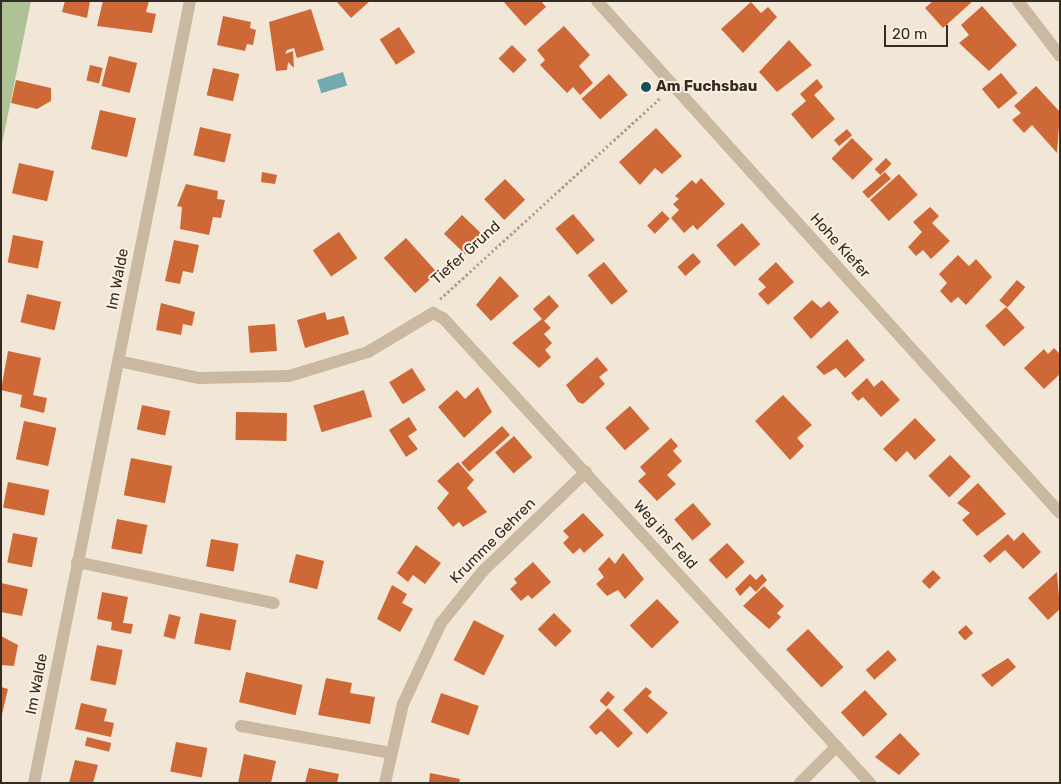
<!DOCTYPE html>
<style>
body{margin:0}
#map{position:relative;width:1061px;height:784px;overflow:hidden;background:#f2e7d6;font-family:Rubik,sans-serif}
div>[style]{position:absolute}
.green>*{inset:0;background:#afc295}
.water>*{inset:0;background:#73a9b1;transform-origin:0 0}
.building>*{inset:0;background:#ce6937;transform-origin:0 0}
.path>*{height:3px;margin-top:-1.5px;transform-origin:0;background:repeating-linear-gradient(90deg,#b6a28b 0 2.5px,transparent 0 5px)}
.minor>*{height:12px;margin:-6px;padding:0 6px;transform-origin:6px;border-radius:6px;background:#cbb8a1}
.dots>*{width:14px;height:14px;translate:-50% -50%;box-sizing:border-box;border:2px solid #faf1e2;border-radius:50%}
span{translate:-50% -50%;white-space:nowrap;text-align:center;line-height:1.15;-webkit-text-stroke:4px #faf1e2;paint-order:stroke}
.poi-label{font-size:15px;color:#342b24;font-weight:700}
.left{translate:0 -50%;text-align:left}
.street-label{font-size:15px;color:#342b24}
.frame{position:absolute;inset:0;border:2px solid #342b24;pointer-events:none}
.scale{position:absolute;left:884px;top:25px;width:64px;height:22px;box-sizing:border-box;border:2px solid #342b24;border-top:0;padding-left:6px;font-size:15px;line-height:18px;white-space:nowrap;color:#342b24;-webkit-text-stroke:4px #faf1e2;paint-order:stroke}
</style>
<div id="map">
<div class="green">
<div style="clip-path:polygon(1px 1px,31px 1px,1px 149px)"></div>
</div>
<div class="water">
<div style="left:343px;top:72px;width:14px;height:27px;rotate:73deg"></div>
</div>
<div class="building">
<div style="clip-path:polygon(65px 1px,90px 1px,87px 18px,62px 12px)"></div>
<div style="clip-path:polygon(103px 1px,149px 1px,146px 12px,156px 14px,152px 33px,97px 26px)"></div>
<div style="clip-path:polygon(336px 1px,370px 1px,351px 18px)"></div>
<div style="clip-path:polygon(503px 1px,541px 1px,546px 7px,525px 26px)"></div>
<div style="clip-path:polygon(933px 1px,973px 1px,943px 28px,925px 8px)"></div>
<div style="clip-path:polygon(751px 2px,761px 13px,768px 7px,777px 17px,743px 53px,721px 29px)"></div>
<div style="clip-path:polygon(982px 6px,1017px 45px,989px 71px,959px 43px,969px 35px,961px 25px)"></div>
<div style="clip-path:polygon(311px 9px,324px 50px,297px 58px,294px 48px,287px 50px,285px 54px,293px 51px,294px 68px,288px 62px,287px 70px,276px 71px,269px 22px)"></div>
<div style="clip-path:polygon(223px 16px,251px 22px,250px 28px,256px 30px,253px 45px,247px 44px,245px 51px,217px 45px)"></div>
<div style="clip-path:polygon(564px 26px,590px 55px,579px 66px,593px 83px,580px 95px,573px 87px,567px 93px,540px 65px,545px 60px,537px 50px)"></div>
<div style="left:399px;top:27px;width:30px;height:23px;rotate:57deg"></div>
<div style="clip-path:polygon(789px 40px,812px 65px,777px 92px,759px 72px)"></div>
<div style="left:512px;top:45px;width:21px;height:19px;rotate:45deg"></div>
<div style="left:109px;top:56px;width:29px;height:31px;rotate:14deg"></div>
<div style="left:90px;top:65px;width:13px;height:16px;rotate:13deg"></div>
<div style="left:213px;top:68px;width:27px;height:28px;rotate:13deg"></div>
<div style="left:1001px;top:73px;width:26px;height:25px;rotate:50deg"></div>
<div style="left:609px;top:74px;width:28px;height:37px;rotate:48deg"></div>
<div style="clip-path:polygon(817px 79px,823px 87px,814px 95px,835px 119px,812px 139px,791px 114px,806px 101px,800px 94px)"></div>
<div style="clip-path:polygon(16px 80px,51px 88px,51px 101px,37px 109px,11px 103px)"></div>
<div style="clip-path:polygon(1036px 86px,1060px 112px,1057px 153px,1032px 125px,1024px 133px,1012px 120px,1021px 113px,1014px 106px)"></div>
<div style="left:100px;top:110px;width:37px;height:40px;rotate:13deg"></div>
<div style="left:200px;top:127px;width:32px;height:29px;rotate:13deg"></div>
<div style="clip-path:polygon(656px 128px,682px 156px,662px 174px,655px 168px,640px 185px,619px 162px)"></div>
<div style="left:847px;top:129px;width:8px;height:17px;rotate:50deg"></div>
<div style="left:852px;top:138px;width:30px;height:29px;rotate:45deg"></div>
<div style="left:886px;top:158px;width:8px;height:16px;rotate:45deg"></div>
<div style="left:19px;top:163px;width:36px;height:31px;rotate:13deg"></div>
<div style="clip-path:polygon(262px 172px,277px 175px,275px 184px,261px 182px)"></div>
<div style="left:885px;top:172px;width:9px;height:30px;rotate:49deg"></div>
<div style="left:899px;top:174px;width:28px;height:39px;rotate:48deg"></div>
<div style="clip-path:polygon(701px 178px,725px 204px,697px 230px,693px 225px,684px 233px,671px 218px,679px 210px,673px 204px,679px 199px,675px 196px,692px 180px,696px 184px)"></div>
<div style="left:505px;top:179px;width:29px;height:29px;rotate:46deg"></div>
<div style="clip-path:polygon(186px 184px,218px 191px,217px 199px,225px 200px,221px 218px,213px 217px,209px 235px,180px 229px,182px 207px,177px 206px)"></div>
<div style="clip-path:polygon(930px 207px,939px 216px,932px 223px,950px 241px,931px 259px,923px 250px,916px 256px,908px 247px,922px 232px,913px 222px)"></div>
<div style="left:662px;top:211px;width:11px;height:21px;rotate:45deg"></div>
<div style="left:573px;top:214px;width:34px;height:23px;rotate:50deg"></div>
<div style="left:462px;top:215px;width:30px;height:26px;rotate:44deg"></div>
<div style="left:742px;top:223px;width:28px;height:34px;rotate:49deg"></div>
<div style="left:339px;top:232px;width:32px;height:32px;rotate:55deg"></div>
<div style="left:13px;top:235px;width:31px;height:28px;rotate:11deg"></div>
<div style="left:406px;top:238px;width:47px;height:30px;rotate:48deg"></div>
<div style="clip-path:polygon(174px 240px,199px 245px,193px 273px,183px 271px,180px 284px,165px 281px)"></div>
<div style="left:693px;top:253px;width:12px;height:21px;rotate:48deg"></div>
<div style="clip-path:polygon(958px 255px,969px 266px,976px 259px,992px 277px,966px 305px,958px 297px,951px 303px,940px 291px,947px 283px,939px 274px)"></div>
<div style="left:604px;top:262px;width:38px;height:21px;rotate:51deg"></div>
<div style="clip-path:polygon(776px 262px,794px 282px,768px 305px,758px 294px,766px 287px,758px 279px)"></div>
<div style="clip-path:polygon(500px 276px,519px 296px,491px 321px,476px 305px)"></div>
<div style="left:1017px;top:280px;width:11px;height:27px;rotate:41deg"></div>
<div style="left:27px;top:294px;width:35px;height:29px;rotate:13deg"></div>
<div style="clip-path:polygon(549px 295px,559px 306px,544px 321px,551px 328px,544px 334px,552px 343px,545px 350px,551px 357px,539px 368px,512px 343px,542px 319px,533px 309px)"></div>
<div style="clip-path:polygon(812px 300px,821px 308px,829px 301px,839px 312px,811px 339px,793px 318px)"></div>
<div style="clip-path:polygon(161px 303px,195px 312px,192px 326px,183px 324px,181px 335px,156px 330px)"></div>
<div style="left:1006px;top:307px;width:28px;height:28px;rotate:48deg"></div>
<div style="clip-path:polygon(325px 312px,327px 320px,344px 316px,349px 334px,305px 348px,297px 320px)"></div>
<div style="left:275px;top:324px;width:27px;height:27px;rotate:86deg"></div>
<div style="clip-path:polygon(847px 339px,865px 360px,845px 378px,836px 368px,824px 375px,816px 367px)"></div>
<div style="clip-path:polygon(1054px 348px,1060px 354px,1060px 374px,1044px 389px,1024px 368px,1044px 349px,1048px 354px)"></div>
<div style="clip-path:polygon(8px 351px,41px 358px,33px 395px,47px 398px,44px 413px,20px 407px,22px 395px,1px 390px)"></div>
<div style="clip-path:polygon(597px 357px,608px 370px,599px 377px,605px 384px,583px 404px,578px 402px,566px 385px)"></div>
<div style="left:412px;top:368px;width:26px;height:27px;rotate:58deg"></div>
<div style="clip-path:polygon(867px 378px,874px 387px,882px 380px,900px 400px,881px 417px,863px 397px,858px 401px,851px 393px)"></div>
<div style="clip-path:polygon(478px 387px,492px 412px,464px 438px,438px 407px,457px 390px,465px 399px)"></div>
<div style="left:364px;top:390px;width:28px;height:53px;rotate:73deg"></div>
<div style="clip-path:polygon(783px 395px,812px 425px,797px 438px,804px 446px,790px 460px,755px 421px)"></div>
<div style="left:142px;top:405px;width:29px;height:25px;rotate:12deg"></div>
<div style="left:630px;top:406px;width:30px;height:33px;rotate:49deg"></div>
<div style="left:236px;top:412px;width:51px;height:28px;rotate:1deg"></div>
<div style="clip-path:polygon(409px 417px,417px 430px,408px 436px,418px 449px,406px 457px,389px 430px)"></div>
<div style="clip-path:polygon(915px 418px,936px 440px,915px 460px,907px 451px,896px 462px,883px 449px)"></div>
<div style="left:24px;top:421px;width:33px;height:39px;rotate:12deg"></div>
<div style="left:502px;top:426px;width:12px;height:55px;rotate:48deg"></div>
<div style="left:514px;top:436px;width:28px;height:25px;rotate:49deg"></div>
<div style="clip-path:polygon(671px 438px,678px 446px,673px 451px,682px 461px,667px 475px,676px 484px,657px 501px,638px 481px,646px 474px,640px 467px)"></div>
<div style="left:950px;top:455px;width:30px;height:30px;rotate:46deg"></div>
<div style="left:131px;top:458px;width:42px;height:38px;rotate:11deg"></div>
<div style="clip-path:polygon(458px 462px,474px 480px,467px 488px,487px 512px,463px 527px,459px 522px,453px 527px,437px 508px,449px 493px,437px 481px)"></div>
<div style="left:8px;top:482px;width:42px;height:26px;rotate:11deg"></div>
<div style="clip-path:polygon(978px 483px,1006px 514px,977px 536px,962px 520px,970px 513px,957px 503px)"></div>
<div style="left:693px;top:503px;width:28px;height:25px;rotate:49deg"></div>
<div style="clip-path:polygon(583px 513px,604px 535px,584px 553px,580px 548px,573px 554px,563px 543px,569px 537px,563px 531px)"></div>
<div style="left:117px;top:519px;width:31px;height:30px;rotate:11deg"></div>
<div style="clip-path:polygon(1023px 532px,1041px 552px,1023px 569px,1005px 550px,990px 563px,983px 556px,1008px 534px,1014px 541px)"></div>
<div style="left:13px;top:533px;width:25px;height:30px;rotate:11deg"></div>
<div style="left:211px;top:539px;width:28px;height:28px;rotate:10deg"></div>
<div style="left:727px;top:543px;width:26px;height:25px;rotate:47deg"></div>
<div style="clip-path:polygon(416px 545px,441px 563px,425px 584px,413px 575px,408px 582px,397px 573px)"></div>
<div style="clip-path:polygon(623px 553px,644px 579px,625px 599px,618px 590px,607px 596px,596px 584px,604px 577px,598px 569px,609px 557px,615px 564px)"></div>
<div style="left:296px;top:554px;width:29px;height:29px;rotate:14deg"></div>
<div style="clip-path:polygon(533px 562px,551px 582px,532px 599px,528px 595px,521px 601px,510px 589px,517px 583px,514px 579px)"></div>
<div style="left:933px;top:570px;width:11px;height:16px;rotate:45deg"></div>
<div style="clip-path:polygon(1057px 572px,1060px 609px,1048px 620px,1028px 598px)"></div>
<div style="clip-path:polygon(750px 574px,756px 580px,762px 574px,767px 580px,756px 592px,750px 586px,740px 596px,735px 589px)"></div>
<div style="clip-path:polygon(1px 583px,28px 589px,22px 616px,1px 612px)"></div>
<div style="clip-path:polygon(392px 585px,407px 594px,402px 603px,413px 609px,400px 632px,377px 619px)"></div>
<div style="clip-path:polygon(764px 586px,784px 606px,777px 613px,781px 617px,769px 629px,743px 606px)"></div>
<div style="clip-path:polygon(102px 592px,128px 597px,123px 623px,133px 624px,131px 634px,111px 630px,112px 622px,97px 619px)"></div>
<div style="left:657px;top:599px;width:32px;height:38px;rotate:46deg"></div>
<div style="left:200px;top:613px;width:37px;height:31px;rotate:11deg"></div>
<div style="left:554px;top:613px;width:25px;height:23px;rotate:45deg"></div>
<div style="left:169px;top:614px;width:12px;height:23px;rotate:14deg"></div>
<div style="left:474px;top:620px;width:34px;height:45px;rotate:27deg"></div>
<div style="left:966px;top:625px;width:11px;height:11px;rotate:49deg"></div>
<div style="left:808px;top:629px;width:52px;height:30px;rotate:47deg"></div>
<div style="clip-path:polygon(1px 636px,18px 645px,14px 666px,1px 665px)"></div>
<div style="left:97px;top:645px;width:26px;height:36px;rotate:11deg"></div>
<div style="left:888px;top:650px;width:13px;height:30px;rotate:48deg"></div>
<div style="clip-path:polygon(1008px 658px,1016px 667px,992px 687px,981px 675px)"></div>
<div style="left:246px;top:672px;width:58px;height:31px;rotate:13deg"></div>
<div style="clip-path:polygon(326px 678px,352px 683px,350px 693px,375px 697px,370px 724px,318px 715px)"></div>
<div style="clip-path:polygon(1px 687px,8px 689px,2px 714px,1px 714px)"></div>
<div style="clip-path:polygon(646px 687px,652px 692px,648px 696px,668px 713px,647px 734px,623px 710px)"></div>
<div style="left:865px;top:690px;width:33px;height:33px;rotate:47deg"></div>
<div style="left:608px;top:691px;width:9px;height:13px;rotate:41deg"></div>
<div style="left:441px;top:693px;width:40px;height:31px;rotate:19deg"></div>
<div style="clip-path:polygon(81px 703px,107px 709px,104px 721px,114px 723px,111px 737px,75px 729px)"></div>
<div style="clip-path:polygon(608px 708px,633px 733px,618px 748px,601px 731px,596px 735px,589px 727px)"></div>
<div style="clip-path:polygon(900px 733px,920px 754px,899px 775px,875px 757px)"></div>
<div style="left:87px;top:737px;width:25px;height:9px;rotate:14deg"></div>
<div style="left:176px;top:742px;width:32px;height:30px;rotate:11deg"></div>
<div style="clip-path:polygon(244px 754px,276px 761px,271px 783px,238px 783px)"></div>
<div style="clip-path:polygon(75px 760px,98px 765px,93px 783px,69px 783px)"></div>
<div style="clip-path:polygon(309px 768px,339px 774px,337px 783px,305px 783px)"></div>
<div style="clip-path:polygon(430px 773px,460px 779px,459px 783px,429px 783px)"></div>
</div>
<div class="path">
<div style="left:440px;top:299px;width:299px;rotate:-42.4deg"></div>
</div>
<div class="minor">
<div style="left:597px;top:1px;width:690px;rotate:47.88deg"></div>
<div style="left:1018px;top:1px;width:69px;rotate:52.6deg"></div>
<div style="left:118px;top:361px;width:83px;rotate:11.9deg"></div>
<div style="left:199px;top:378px;width:90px;rotate:-1.3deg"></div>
<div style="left:289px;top:376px;width:83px;rotate:-16.9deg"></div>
<div style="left:368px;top:352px;width:76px;rotate:-31deg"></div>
<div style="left:433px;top:313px;width:11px;rotate:27deg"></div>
<div style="left:443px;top:318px;width:631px;rotate:47.44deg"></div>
<div style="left:77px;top:562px;width:201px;rotate:11.8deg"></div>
<div style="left:241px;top:726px;width:152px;rotate:10.2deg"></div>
<div style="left:34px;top:783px;width:797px;rotate:-78.72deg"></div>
<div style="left:385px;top:783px;width:81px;rotate:-77.2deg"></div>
<div style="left:403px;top:704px;width:89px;rotate:-64.9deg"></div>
<div style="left:441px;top:623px;width:67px;rotate:-51.1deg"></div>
<div style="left:483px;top:571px;width:143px;rotate:-43.9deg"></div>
<div style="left:800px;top:783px;width:52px;rotate:-45deg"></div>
</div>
<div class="dots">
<div style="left:646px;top:87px;background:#184e58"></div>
</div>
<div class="poi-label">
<span class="left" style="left:656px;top:87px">Am Fuchsbau</span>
</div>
<div class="street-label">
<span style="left:840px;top:246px;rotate:48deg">Hohe Kiefer</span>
<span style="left:466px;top:253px;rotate:-42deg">Tiefer Grund</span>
<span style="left:118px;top:279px;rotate:-79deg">Im Walde</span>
<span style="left:665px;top:535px;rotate:48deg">Weg ins Feld</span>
<span style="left:493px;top:541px;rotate:-45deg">Krumme Gehren</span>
<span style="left:37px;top:684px;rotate:-79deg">Im Walde</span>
</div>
<div class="frame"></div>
<div class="scale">20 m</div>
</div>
